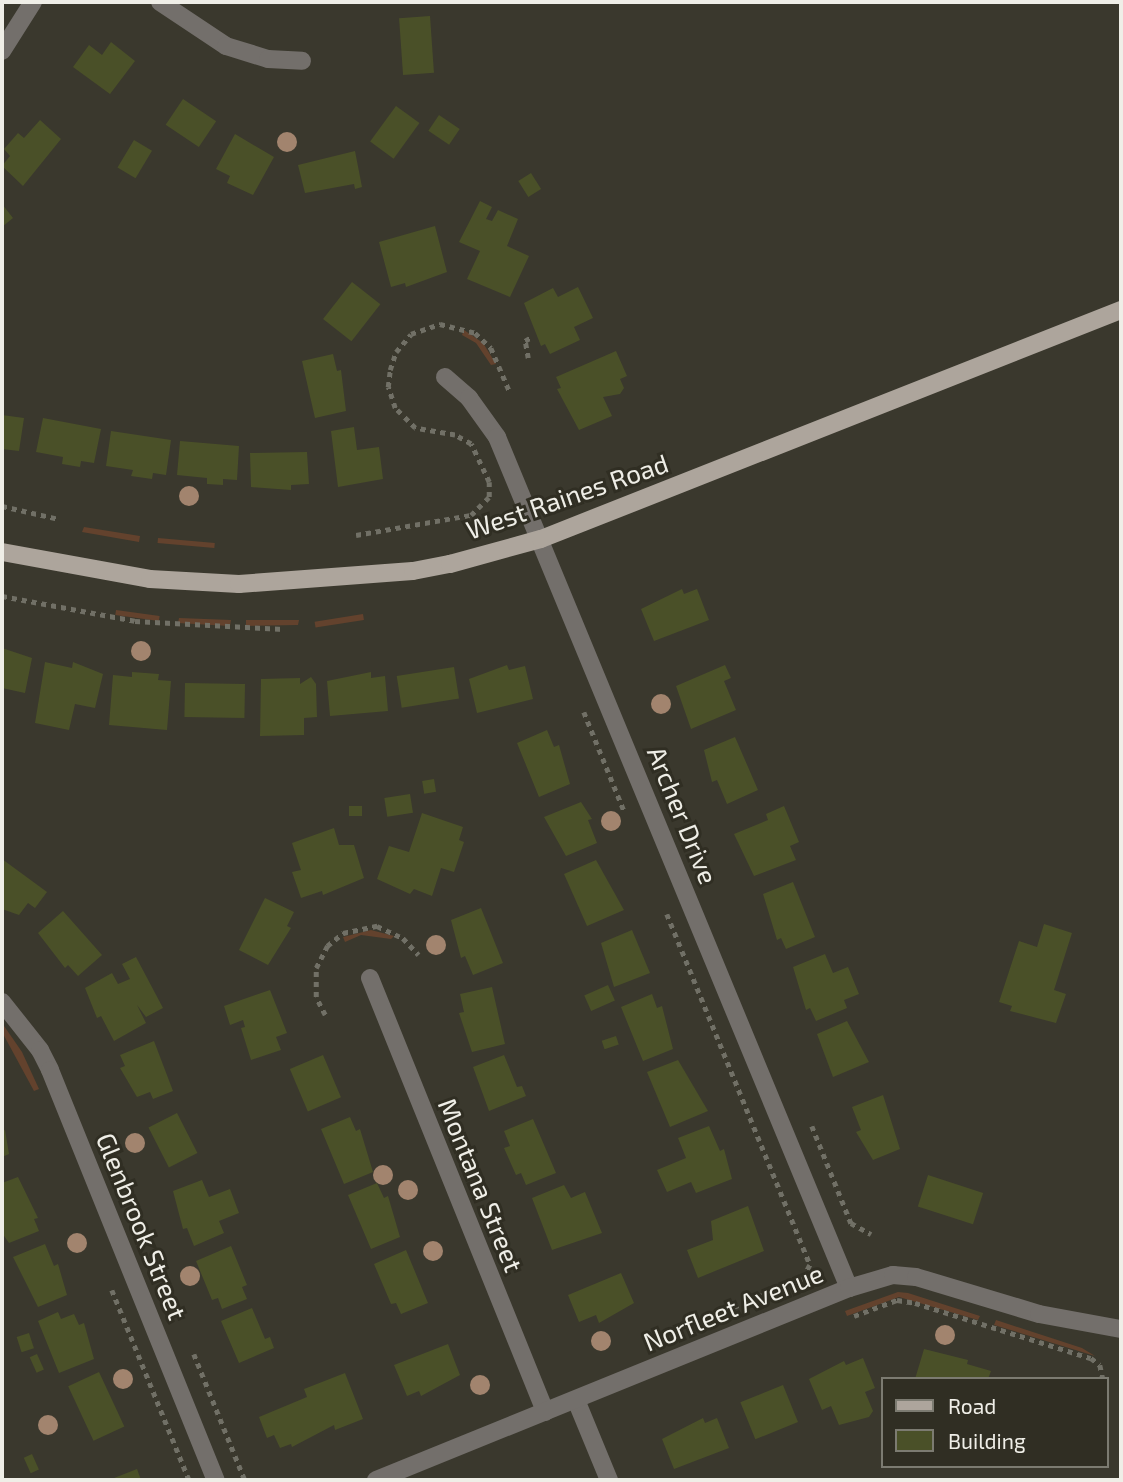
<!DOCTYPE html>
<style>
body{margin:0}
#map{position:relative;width:1123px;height:1482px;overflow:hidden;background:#3a382d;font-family:"Exo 2",sans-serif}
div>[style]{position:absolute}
.green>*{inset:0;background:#63422d;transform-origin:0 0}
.building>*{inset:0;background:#4a5028;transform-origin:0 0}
.path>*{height:4.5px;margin-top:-2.25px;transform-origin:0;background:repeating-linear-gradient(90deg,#717066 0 5px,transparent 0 10px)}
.minor>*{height:18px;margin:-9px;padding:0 9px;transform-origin:9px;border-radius:9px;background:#736f6b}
.major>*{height:18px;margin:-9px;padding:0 9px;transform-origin:9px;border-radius:9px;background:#ada59c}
.trees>*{width:20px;height:20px;margin:-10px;border-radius:50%;background:#a2846e}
span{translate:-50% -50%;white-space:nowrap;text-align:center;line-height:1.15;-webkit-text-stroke:6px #302e23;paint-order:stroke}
.street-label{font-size:26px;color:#efeee7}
.frame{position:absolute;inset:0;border:4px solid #efeee7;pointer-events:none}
.legend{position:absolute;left:881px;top:1377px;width:228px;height:91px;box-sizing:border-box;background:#302e23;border:2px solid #7c7b71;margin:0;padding:9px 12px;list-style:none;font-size:21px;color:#efeee7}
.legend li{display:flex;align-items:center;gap:14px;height:35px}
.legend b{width:35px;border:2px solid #7c7b71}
</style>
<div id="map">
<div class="green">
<div style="clip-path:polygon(464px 330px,483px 343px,496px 364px,491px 365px,476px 343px,462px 335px)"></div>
<div style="clip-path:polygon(84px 527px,140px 536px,139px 542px,82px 532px)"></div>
<div style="left:158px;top:538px;width:57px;height:5px;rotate:5deg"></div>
<div style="left:116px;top:610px;width:44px;height:5px;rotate:8deg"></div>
<div style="left:363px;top:614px;width:6px;height:49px;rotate:81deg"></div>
<div style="clip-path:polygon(179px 618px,231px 620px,230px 626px,178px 623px)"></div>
<div style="clip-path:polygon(246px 620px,299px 620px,298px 625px,246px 626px)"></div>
<div style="clip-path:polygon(371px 930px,394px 936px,391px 939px,361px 935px,345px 942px,343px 937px)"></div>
<div style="clip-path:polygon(2px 1023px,22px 1052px,39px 1089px,34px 1091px,2px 1032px)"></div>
<div style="clip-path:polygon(898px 1292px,908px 1293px,980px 1316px,978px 1320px,899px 1297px,847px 1316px,845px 1311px)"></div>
<div style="clip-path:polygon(996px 1320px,1082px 1348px,1095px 1356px,994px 1325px)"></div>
</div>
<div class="building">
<div style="left:430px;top:16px;width:57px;height:31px;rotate:86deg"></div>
<div style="clip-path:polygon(111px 42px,135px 61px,110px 94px,73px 67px,89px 45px,102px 55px)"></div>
<div style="left:183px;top:99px;width:40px;height:31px;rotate:34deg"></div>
<div style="left:396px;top:106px;width:29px;height:44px;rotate:36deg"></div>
<div style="left:439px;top:115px;width:25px;height:19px;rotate:34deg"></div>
<div style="clip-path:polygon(40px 120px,61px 139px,23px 186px,2px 166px,10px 156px,4px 149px,18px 133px,24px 138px)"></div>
<div style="clip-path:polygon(235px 134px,274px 157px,253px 195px,227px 183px,230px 176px,216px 169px)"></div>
<div style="left:134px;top:140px;width:21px;height:32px;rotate:31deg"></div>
<div style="clip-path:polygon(355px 151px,362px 187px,355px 189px,354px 184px,305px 193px,298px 165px)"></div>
<div style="left:531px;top:173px;width:19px;height:15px;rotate:58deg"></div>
<div style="clip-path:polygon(480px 201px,492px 207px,486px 219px,492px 221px,498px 210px,518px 219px,507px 246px,529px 256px,510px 297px,467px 279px,480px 251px,459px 242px)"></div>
<div style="clip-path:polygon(2px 204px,13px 218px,2px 227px)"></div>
<div style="clip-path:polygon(435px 226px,447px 272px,406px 287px,405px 283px,391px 287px,379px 242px)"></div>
<div style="left:352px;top:282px;width:36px;height:47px;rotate:38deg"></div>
<div style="clip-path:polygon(578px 287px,593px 318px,574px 327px,580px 340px,550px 354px,545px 344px,541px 346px,524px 303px,553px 288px,558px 297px)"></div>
<div style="clip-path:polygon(616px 351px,627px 376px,620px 379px,624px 388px,620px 394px,603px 397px,612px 416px,579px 430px,557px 389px,561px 388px,556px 377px)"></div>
<div style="clip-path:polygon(333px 354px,337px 371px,341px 370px,346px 411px,315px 418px,302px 361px)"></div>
<div style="clip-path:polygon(2px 415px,24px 418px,19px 451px,2px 449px)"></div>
<div style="clip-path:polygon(43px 418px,101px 429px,94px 463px,81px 461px,80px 467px,62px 464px,63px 457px,36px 452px)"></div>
<div style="clip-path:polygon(354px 427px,357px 450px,379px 447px,383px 479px,338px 487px,331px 431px)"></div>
<div style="clip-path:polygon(111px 431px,171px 440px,166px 475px,153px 473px,152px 479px,131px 476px,133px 470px,106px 466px)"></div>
<div style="clip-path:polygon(180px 441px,239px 446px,237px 480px,223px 479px,223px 485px,207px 484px,207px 478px,177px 475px)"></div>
<div style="clip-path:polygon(307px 452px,309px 484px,291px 485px,291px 490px,251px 487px,250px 453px)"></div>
<div style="clip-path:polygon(682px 589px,684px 594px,697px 589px,709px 620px,654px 641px,641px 609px)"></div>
<div style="clip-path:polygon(2px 648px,32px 658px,25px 693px,2px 688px)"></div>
<div style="clip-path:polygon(45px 662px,72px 668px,73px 662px,103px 674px,95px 708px,75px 704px,69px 730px,35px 723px)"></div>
<div style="clip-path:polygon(507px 665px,509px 670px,525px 666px,533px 699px,477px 713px,469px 679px)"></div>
<div style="clip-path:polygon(725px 665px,731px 678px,724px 681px,736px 710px,691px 729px,676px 686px)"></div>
<div style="left:454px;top:667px;width:32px;height:58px;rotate:81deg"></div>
<div style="clip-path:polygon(132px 672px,159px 674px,158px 680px,171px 681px,167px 730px,109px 725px,113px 675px,132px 677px)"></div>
<div style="clip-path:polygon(371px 672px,371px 678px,385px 676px,388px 711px,330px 716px,327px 681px)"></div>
<div style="clip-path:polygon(311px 677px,316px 684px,317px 717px,304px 718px,304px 735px,260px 736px,261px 679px,300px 678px,300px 684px)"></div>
<div style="left:185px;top:683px;width:60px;height:34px;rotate:1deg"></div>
<div style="clip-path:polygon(547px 730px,554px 747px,559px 745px,570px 784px,539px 797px,517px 743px)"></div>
<div style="clip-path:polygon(735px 737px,758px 790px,727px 804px,717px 780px,712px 782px,704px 750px)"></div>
<div style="left:434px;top:779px;width:13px;height:12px;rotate:81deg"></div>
<div style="left:410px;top:794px;width:19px;height:26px;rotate:81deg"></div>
<div style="clip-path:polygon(581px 802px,592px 819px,588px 820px,597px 843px,566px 856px,544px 817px)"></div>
<div style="left:349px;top:806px;width:13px;height:10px"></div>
<div style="clip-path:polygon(784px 806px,799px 842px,790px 846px,796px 860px,754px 876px,734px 834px,768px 820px,766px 814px)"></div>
<div style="clip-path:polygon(422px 813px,463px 827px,459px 840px,464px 842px,454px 872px,441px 868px,432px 896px,414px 889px,410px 894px,377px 879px,389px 846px,409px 852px)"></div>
<div style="clip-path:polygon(334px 828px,339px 845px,354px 845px,364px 878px,323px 895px,322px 891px,301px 898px,292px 872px,301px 870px,292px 843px)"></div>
<div style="clip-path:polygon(2px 859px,47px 892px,35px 908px,28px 903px,19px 915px,2px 909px)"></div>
<div style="clip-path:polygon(596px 860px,624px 910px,587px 926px,564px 874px)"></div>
<div style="clip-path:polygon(793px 882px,815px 937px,786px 949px,781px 938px,777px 940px,763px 894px)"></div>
<div style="clip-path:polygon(265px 898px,294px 912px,287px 926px,291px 928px,268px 965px,239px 950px)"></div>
<div style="clip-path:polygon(481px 908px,503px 963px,473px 975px,465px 956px,461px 958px,451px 920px)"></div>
<div style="clip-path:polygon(63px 911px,102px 955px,78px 976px,68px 965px,65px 968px,38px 933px)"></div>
<div style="clip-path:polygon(1044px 924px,1072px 933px,1054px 990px,1066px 994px,1056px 1023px,1010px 1011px,1012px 1006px,999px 1002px,1019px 941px,1037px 947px)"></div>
<div style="clip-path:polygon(632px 930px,650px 973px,614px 987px,601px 943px)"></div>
<div style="clip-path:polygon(825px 954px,833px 973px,848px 967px,859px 994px,844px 1000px,847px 1008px,816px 1021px,810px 1008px,806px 1010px,793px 967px)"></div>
<div style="clip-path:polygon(136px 957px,163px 1008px,146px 1017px,137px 1005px,146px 1023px,114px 1041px,101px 1016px,97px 1018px,85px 988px,112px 973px,118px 984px,130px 979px,122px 964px)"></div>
<div style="left:608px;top:985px;width:17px;height:26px;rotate:66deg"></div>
<div style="clip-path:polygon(492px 987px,505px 1044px,472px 1052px,459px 1013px,464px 1012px,460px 994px)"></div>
<div style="clip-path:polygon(270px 990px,287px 1033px,276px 1037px,281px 1050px,251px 1060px,241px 1028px,245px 1027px,243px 1020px,230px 1025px,224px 1006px)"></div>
<div style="clip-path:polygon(652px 994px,657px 1008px,662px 1006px,673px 1049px,643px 1061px,621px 1007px)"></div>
<div style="clip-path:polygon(847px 1021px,869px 1062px,833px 1077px,817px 1034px)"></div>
<div style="left:616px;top:1036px;width:9px;height:15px;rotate:72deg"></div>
<div style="clip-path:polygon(154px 1041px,173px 1091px,153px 1099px,150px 1092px,137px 1097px,120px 1068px,125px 1066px,120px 1055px)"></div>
<div style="left:323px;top:1055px;width:46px;height:36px;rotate:67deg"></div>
<div style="clip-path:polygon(504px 1055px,517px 1087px,522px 1086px,526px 1096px,489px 1111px,473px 1067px)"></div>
<div style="clip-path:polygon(678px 1060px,708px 1111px,670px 1127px,647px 1072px)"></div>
<div style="clip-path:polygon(883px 1095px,900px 1149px,873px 1160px,856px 1132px,861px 1130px,852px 1107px)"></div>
<div style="left:177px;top:1113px;width:45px;height:32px;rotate:63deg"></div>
<div style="clip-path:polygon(350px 1117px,356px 1131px,360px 1129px,373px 1172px,344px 1184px,321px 1129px)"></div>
<div style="clip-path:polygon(533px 1119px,556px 1173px,526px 1185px,521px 1173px,516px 1175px,504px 1148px,510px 1146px,504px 1131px)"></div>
<div style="clip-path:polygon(709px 1126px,720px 1151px,724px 1149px,732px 1179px,696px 1193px,691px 1182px,667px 1192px,657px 1170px,686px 1158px,678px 1138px)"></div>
<div style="clip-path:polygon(5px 1130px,9px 1154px,2px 1157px,2px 1131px)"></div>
<div style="left:928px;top:1175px;width:58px;height:33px;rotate:18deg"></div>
<div style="clip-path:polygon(18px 1177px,38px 1218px,34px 1219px,39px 1231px,9px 1243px,2px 1233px,2px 1183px)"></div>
<div style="clip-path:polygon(202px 1180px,209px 1197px,230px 1189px,239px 1213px,219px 1221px,224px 1233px,194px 1246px,187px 1228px,183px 1229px,173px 1191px)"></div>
<div style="clip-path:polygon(377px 1183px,384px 1198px,388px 1196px,400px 1237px,371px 1249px,348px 1195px)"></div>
<div style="clip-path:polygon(564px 1185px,571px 1198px,585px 1192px,602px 1233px,552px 1250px,532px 1198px)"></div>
<div style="clip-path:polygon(748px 1206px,764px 1251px,698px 1278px,687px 1250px,713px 1240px,711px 1221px)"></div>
<div style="clip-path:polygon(45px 1244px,54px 1266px,58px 1264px,67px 1295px,38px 1307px,13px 1257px)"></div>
<div style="clip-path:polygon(231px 1246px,247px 1285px,242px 1287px,247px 1299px,222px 1309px,218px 1298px,212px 1300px,196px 1261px)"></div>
<div style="clip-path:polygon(406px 1250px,428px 1303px,401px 1314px,396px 1303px,391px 1304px,374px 1264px)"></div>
<div style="clip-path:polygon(621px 1273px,634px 1303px,599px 1323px,596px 1315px,579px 1322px,568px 1295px)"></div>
<div style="clip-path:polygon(252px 1308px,265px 1339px,270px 1337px,274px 1348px,239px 1363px,221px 1321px)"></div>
<div style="clip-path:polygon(58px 1312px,61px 1319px,74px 1314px,79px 1325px,84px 1323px,94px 1359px,59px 1373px,38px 1321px)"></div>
<div style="left:29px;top:1333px;width:16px;height:13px;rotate:72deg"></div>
<div style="clip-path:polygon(448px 1344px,460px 1375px,421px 1396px,419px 1391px,407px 1396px,394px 1365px)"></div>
<div style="clip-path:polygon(924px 1349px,968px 1360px,967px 1364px,991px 1371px,988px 1379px,915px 1379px)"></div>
<div style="left:37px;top:1354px;width:17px;height:8px;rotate:66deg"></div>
<div style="clip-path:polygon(863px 1358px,875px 1388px,865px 1392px,873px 1411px,869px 1417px,839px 1425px,831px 1406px,822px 1410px,809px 1379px,844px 1361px,846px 1365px)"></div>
<div style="left:99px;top:1372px;width:60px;height:34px;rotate:65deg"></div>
<div style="clip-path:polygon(345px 1373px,363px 1419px,335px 1430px,334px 1425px,292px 1447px,291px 1444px,280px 1448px,274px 1435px,267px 1438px,259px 1417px,307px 1397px,304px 1389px)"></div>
<div style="left:783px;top:1385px;width:40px;height:46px;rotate:68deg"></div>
<div style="clip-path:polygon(703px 1418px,705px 1423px,717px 1418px,729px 1448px,674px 1469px,662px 1439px)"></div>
<div style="left:32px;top:1454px;width:17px;height:9px;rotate:66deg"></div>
<div style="clip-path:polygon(137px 1469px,141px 1480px,109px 1480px)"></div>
</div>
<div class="path">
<div style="left:528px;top:358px;width:17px;rotate:-100deg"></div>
<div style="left:525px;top:341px;width:9px;rotate:-32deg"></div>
<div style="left:2px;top:506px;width:58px;rotate:12.8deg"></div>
<div style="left:356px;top:535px;width:117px;rotate:-9.9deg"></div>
<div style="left:471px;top:515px;width:25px;rotate:-45deg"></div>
<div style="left:489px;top:497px;width:15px;rotate:-90deg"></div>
<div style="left:489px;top:482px;width:42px;rotate:-115.3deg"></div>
<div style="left:471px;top:444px;width:18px;rotate:-151deg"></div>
<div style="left:455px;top:435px;width:41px;rotate:-170.1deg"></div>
<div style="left:415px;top:428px;width:28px;rotate:-135deg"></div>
<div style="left:395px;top:408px;width:22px;rotate:-108deg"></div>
<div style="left:388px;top:387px;width:17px;rotate:-83deg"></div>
<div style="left:390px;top:370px;width:19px;rotate:-72deg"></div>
<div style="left:396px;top:352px;width:23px;rotate:-50deg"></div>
<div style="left:411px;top:334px;width:31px;rotate:-19deg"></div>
<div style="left:440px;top:324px;width:36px;rotate:14deg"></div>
<div style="left:475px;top:333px;width:22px;rotate:43deg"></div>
<div style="left:491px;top:348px;width:46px;rotate:66.8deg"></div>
<div style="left:2px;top:596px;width:135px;rotate:10.6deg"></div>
<div style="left:135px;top:621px;width:149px;rotate:3.1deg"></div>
<div style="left:584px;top:712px;width:109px;rotate:67.9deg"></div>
<div style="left:667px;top:914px;width:379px;rotate:67.8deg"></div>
<div style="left:810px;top:1265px;width:16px;rotate:117deg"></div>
<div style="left:803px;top:1279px;width:103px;rotate:157.7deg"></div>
<div style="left:325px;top:1015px;width:20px;rotate:-117deg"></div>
<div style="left:316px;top:997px;width:29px;rotate:-90deg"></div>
<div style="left:316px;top:968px;width:25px;rotate:-63deg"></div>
<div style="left:327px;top:946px;width:21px;rotate:-39deg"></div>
<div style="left:343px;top:933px;width:35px;rotate:-12deg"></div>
<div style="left:377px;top:926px;width:29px;rotate:25deg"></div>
<div style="left:403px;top:938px;width:23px;rotate:47deg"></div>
<div style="left:812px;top:1126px;width:105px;rotate:68.1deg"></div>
<div style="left:851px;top:1223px;width:23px;rotate:29deg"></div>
<div style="left:112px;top:1290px;width:205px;rotate:67.9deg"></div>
<div style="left:854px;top:1316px;width:46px;rotate:-20.4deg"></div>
<div style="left:897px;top:1300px;width:18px;rotate:9deg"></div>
<div style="left:915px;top:1303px;width:184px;rotate:17.4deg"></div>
<div style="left:1091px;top:1358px;width:11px;rotate:38deg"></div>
<div style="left:1100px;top:1365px;width:14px;rotate:78deg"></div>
<div style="left:194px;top:1354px;width:136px;rotate:68deg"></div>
</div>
<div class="minor">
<div style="left:160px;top:2px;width:79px;rotate:33.7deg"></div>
<div style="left:226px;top:46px;width:44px;rotate:17.2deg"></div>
<div style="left:268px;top:59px;width:34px;rotate:3deg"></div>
<div style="left:2px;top:51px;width:58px;rotate:-57.7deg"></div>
<div style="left:445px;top:377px;width:32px;rotate:41deg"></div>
<div style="left:469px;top:398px;width:48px;rotate:54.3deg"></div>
<div style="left:497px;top:437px;width:921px;rotate:67.53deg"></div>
<div style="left:370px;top:978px;width:468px;rotate:68deg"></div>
<div style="left:2px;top:1002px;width:61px;rotate:51.6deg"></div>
<div style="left:40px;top:1050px;width:22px;rotate:63deg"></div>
<div style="left:50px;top:1070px;width:442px;rotate:68deg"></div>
<div style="left:576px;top:1400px;width:87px;rotate:67.6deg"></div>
<div style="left:376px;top:1480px;width:510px;rotate:-22.09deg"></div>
<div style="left:849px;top:1288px;width:46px;rotate:-16.5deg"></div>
<div style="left:893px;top:1275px;width:23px;rotate:5deg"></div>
<div style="left:916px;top:1277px;width:128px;rotate:16.7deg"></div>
<div style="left:1039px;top:1314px;width:83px;rotate:10.4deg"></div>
</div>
<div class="major">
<div style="left:2px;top:552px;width:150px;rotate:10.3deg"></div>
<div style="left:150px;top:579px;width:89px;rotate:3.2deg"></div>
<div style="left:239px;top:584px;width:174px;rotate:-4.3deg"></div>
<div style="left:413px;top:571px;width:38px;rotate:-11deg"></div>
<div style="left:450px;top:564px;width:94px;rotate:-15.4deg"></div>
<div style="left:541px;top:539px;width:624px;rotate:-21.55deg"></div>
</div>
<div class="trees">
<div style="left:287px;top:142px"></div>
<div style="left:189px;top:496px"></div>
<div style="left:141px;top:651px"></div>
<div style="left:661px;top:704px"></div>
<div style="left:611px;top:821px"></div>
<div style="left:436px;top:945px"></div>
<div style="left:135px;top:1143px"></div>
<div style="left:383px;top:1175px"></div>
<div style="left:408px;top:1190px"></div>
<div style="left:77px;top:1243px"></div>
<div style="left:433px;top:1251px"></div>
<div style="left:190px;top:1276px"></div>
<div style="left:945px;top:1335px"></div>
<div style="left:601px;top:1341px"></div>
<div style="left:123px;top:1379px"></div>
<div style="left:480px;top:1385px"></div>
<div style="left:48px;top:1425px"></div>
</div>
<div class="street-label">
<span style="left:567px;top:496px;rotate:-19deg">West Raines Road</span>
<span style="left:683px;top:815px;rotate:68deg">Archer Drive</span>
<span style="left:481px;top:1185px;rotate:68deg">Montana Street</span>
<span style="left:142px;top:1226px;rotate:68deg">Glenbrook Street</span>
<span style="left:733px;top:1307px;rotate:-22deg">Norfleet Avenue</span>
</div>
<div class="frame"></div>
<ul class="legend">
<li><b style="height:9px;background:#ada59c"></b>Road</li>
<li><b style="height:19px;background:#4a5028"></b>Building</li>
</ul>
</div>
